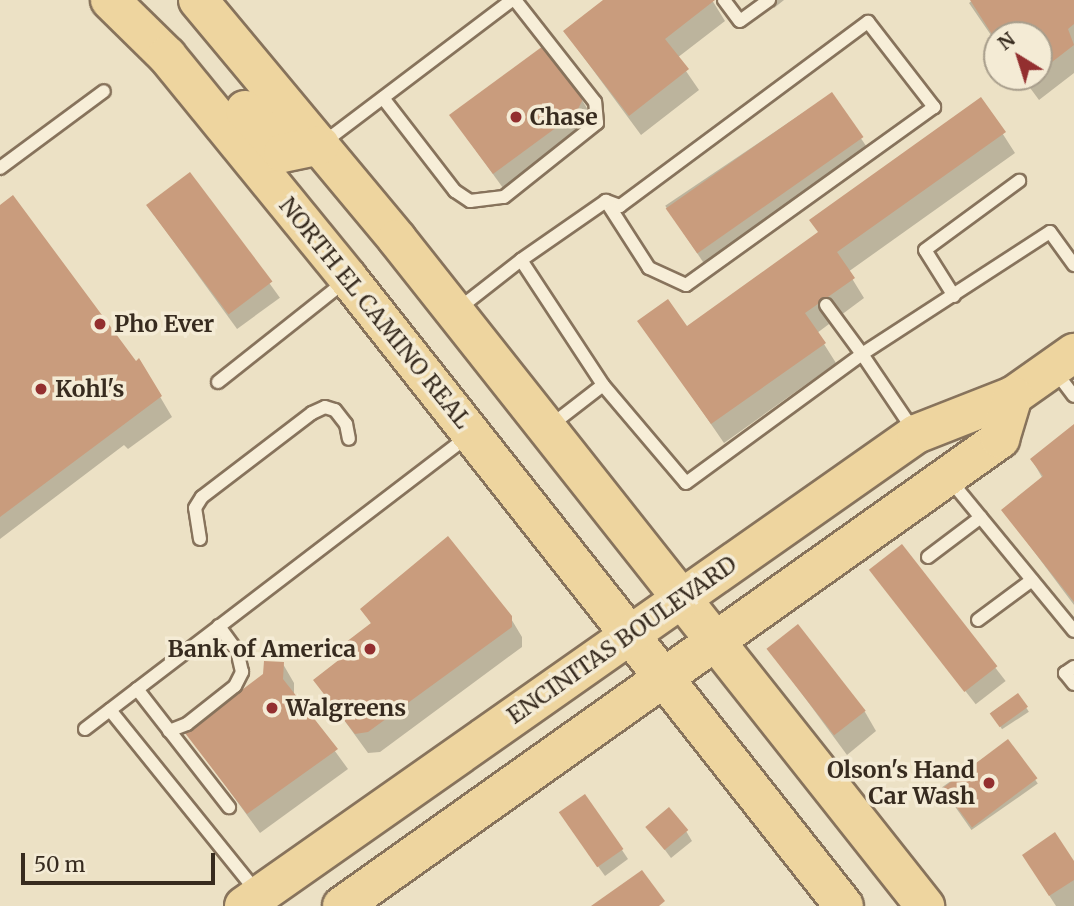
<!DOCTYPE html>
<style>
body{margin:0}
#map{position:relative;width:1074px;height:906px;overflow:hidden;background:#ece1c5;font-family:Merriweather,serif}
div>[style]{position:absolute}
.shadow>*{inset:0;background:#0003;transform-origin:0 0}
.building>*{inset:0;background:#c99c7d;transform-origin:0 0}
.roads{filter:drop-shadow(2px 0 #87735c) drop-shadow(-2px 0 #87735c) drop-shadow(0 2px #87735c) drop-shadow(0 -2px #87735c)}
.service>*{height:12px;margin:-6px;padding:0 6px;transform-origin:6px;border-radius:6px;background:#f7eed8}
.primary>*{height:38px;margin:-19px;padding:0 19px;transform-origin:19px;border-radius:19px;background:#eed59f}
.dots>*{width:19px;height:19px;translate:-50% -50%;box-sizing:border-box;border:4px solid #f4ebd5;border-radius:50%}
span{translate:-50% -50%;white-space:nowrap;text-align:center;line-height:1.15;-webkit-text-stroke:7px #f4ebd5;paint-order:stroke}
.poi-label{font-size:23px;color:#372b1f;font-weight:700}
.left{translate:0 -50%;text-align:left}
.right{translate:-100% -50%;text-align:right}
.street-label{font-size:23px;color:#372b1f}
.north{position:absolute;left:983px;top:21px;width:70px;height:70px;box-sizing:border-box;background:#f4ebd5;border:2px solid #a89e8c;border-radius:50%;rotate:322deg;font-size:19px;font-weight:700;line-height:28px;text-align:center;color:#372b1f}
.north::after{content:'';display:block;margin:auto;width:24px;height:32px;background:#932f2f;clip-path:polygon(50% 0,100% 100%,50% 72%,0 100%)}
.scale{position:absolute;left:21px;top:853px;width:194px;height:32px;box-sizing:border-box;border:4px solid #372b1f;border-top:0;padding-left:9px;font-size:21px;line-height:24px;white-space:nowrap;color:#372b1f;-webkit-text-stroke:5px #f4ebd5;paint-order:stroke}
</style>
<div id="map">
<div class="shadow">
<div style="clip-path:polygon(605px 0,712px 0,725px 21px,677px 58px,699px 90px,641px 135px,565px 32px)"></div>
<div style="clip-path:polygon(768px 0,784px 0,774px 8px)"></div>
<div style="clip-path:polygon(973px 0,1074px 0,1074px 73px,1039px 100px,1022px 77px,1039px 77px,1039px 35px,997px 35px,997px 44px,969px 3px)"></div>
<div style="left:831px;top:94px;width:77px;height:200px;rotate:56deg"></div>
<div style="clip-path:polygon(582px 100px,591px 115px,584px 129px,503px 188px,451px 116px)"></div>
<div style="clip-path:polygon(981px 100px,1015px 153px,848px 272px,864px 298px,817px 333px,836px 363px,724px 443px,640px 321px,686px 328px,819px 233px)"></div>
<div style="left:190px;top:174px;width:153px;height:53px;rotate:54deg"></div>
<div style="clip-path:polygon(0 207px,135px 363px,139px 361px,172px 417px,128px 449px,124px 445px,0 539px)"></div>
<div style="clip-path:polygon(1074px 427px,1074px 605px,1003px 510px,1043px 479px,1032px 460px)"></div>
<div style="left:901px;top:547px;width:170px;height:38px;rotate:52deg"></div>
<div style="clip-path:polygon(363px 610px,510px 617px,522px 637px,522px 647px,380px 752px,368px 753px,315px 680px,342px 659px,372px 625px)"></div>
<div style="clip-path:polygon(769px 649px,865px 712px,876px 731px,847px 755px)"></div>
<div style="clip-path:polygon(283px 664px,294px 683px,294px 695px,348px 769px,260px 833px,188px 734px)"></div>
<div style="left:1018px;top:695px;width:20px;height:32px;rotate:57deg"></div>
<div style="left:1008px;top:741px;width:52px;height:81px;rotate:55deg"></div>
<div style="clip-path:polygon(567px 823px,622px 850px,628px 859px,605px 876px)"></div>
<div style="clip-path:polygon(647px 826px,686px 831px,692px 841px,671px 858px)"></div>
<div style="clip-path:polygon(1074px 864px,1074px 906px,1056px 906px,1036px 875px)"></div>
</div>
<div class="building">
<div style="clip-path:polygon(603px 0,715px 0,665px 39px,689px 69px,629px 116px,563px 31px)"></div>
<div style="clip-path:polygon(970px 0,1074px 0,1074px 24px,1068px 29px,1074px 45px,1039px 72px,1039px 35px,997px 35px,997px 42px)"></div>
<div style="clip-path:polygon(543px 46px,583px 99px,576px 113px,493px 174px,449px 115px)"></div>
<div style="left:832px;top:92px;width:55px;height:203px;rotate:55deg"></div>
<div style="clip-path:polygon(981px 97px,1006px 132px,837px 252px,855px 278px,805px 313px,826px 343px,711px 424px,637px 321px,668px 299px,687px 326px,818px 232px,809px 220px)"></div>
<div style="left:190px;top:172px;width:137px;height:55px;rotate:53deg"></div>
<div style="clip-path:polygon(13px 195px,136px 361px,139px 358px,162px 396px,0 517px,0 205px)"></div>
<div style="clip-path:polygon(1074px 424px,1074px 602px,1001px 510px,1043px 476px,1030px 459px)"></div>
<div style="clip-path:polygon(448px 536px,512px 616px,512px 627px,368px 732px,355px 734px,313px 680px,340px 659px,337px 649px,371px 623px,360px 609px)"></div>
<div style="left:902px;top:544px;width:155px;height:42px;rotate:52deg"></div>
<div style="left:798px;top:624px;width:110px;height:40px;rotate:52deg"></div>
<div style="clip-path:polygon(264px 661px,284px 662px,283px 679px,338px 749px,247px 814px,185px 733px,263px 674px)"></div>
<div style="left:1018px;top:693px;width:17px;height:35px;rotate:54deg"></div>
<div style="left:1008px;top:739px;width:49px;height:82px;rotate:53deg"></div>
<div style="left:585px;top:794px;width:67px;height:32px;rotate:55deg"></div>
<div style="left:669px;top:807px;width:30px;height:31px;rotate:50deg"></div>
<div style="clip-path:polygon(1055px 832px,1074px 861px,1074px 880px,1049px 896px,1022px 855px)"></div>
<div style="clip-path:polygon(642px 870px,665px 901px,659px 906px,591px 906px)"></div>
</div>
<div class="roads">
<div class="service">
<div style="left:724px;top:0;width:26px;rotate:53deg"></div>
<div style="left:740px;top:21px;width:36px;rotate:-36deg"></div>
<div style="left:383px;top:98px;width:118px;rotate:52.3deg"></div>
<div style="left:455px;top:191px;width:18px;rotate:34deg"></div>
<div style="left:470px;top:201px;width:34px;rotate:-7deg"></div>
<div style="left:504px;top:197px;width:119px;rotate:-38.5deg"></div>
<div style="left:597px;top:123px;width:21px;rotate:-95deg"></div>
<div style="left:595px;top:102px;width:130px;rotate:-128.1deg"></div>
<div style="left:323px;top:143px;width:237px;rotate:-37.1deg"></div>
<div style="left:0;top:168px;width:129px;rotate:-36.5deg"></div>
<div style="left:521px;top:260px;width:103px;rotate:-34.8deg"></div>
<div style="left:606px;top:201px;width:15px;rotate:20deg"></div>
<div style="left:620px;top:206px;width:309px;rotate:-36.6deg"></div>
<div style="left:868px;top:22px;width:108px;rotate:52.2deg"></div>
<div style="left:934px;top:107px;width:305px;rotate:144.3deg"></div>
<div style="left:686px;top:285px;width:41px;rotate:-155.3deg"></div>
<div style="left:649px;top:268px;width:80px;rotate:-122.7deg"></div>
<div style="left:954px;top:296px;width:54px;rotate:-122.2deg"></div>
<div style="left:925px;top:250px;width:117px;rotate:-36.3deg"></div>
<div style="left:826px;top:305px;width:61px;rotate:53.7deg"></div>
<div style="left:862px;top:354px;width:224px;rotate:-33deg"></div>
<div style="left:1050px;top:232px;width:41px;rotate:54deg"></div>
<div style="left:457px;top:310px;width:81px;rotate:-38deg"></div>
<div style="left:521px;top:260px;width:149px;rotate:56.7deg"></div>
<div style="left:1055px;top:371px;width:31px;rotate:53deg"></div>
<div style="left:218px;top:382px;width:161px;rotate:-38.4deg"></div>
<div style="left:550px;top:426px;width:67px;rotate:-37.7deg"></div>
<div style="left:603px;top:385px;width:128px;rotate:49.7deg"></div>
<div style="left:686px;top:483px;width:218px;rotate:-36.2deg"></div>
<div style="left:862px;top:354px;width:93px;rotate:56deg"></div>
<div style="left:950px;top:480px;width:195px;rotate:50.6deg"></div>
<div style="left:200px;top:539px;width:31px;rotate:-99deg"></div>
<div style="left:195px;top:508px;width:13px;rotate:-58deg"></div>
<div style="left:202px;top:497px;width:138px;rotate:-37.4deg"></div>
<div style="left:312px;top:413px;width:14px;rotate:-25deg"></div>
<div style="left:325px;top:407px;width:10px;rotate:17deg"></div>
<div style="left:335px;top:410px;width:18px;rotate:52deg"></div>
<div style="left:346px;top:424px;width:15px;rotate:79deg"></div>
<div style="left:928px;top:557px;width:66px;rotate:-37deg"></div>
<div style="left:978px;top:620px;width:67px;rotate:-36.5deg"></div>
<div style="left:1074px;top:667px;width:11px;rotate:146deg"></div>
<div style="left:1065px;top:673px;width:14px;rotate:51deg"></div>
<div style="left:137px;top:689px;width:150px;rotate:52.1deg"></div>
<div style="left:110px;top:710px;width:234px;rotate:51.1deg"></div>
<div style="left:85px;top:729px;width:482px;rotate:-37.4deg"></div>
<div style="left:169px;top:731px;width:19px;rotate:-21deg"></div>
<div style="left:187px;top:724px;width:61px;rotate:-38.4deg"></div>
<div style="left:235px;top:686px;width:16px;rotate:-63deg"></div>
<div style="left:242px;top:672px;width:22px;rotate:-103deg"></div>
<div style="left:237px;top:651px;width:31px;rotate:-126deg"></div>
</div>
<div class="primary">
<div style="left:110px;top:0;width:80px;rotate:44.5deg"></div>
<div style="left:167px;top:56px;width:286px;rotate:50.8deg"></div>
<div style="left:348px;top:278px;width:800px;rotate:51.7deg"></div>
<div style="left:198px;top:0;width:311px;rotate:50.2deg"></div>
<div style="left:397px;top:239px;width:851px;rotate:51.63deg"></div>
<div style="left:245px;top:110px;width:57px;rotate:48.5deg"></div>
<div style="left:283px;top:153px;width:38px;rotate:-12deg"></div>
<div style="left:244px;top:906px;width:821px;rotate:-35.08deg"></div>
<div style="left:916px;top:434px;width:104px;rotate:-21.4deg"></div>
<div style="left:1013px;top:396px;width:75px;rotate:-35.2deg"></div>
<div style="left:342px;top:906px;width:807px;rotate:-35.36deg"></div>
<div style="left:1000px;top:439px;width:45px;rotate:-73.2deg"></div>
</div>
</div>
<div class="dots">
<div style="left:516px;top:117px;background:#932f2f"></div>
<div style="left:100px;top:324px;background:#932f2f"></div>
<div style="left:41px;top:389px;background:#932f2f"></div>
<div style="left:370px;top:649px;background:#932f2f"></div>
<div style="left:272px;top:708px;background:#932f2f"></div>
<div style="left:989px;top:783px;background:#932f2f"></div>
</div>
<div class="poi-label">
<span class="left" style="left:530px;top:117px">Chase</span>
<span class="left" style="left:114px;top:324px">Pho Ever</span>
<span class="left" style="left:55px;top:389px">Kohl's</span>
<span class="right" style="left:356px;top:649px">Bank of America</span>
<span class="left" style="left:286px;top:708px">Walgreens</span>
<span class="right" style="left:975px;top:783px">Olson's Hand<br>Car Wash</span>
</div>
<div class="street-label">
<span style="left:375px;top:313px;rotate:51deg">NORTH EL CAMINO REAL</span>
<span style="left:622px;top:640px;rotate:-35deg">ENCINITAS BOULEVARD</span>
</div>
<div class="north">N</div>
<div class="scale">50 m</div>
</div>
